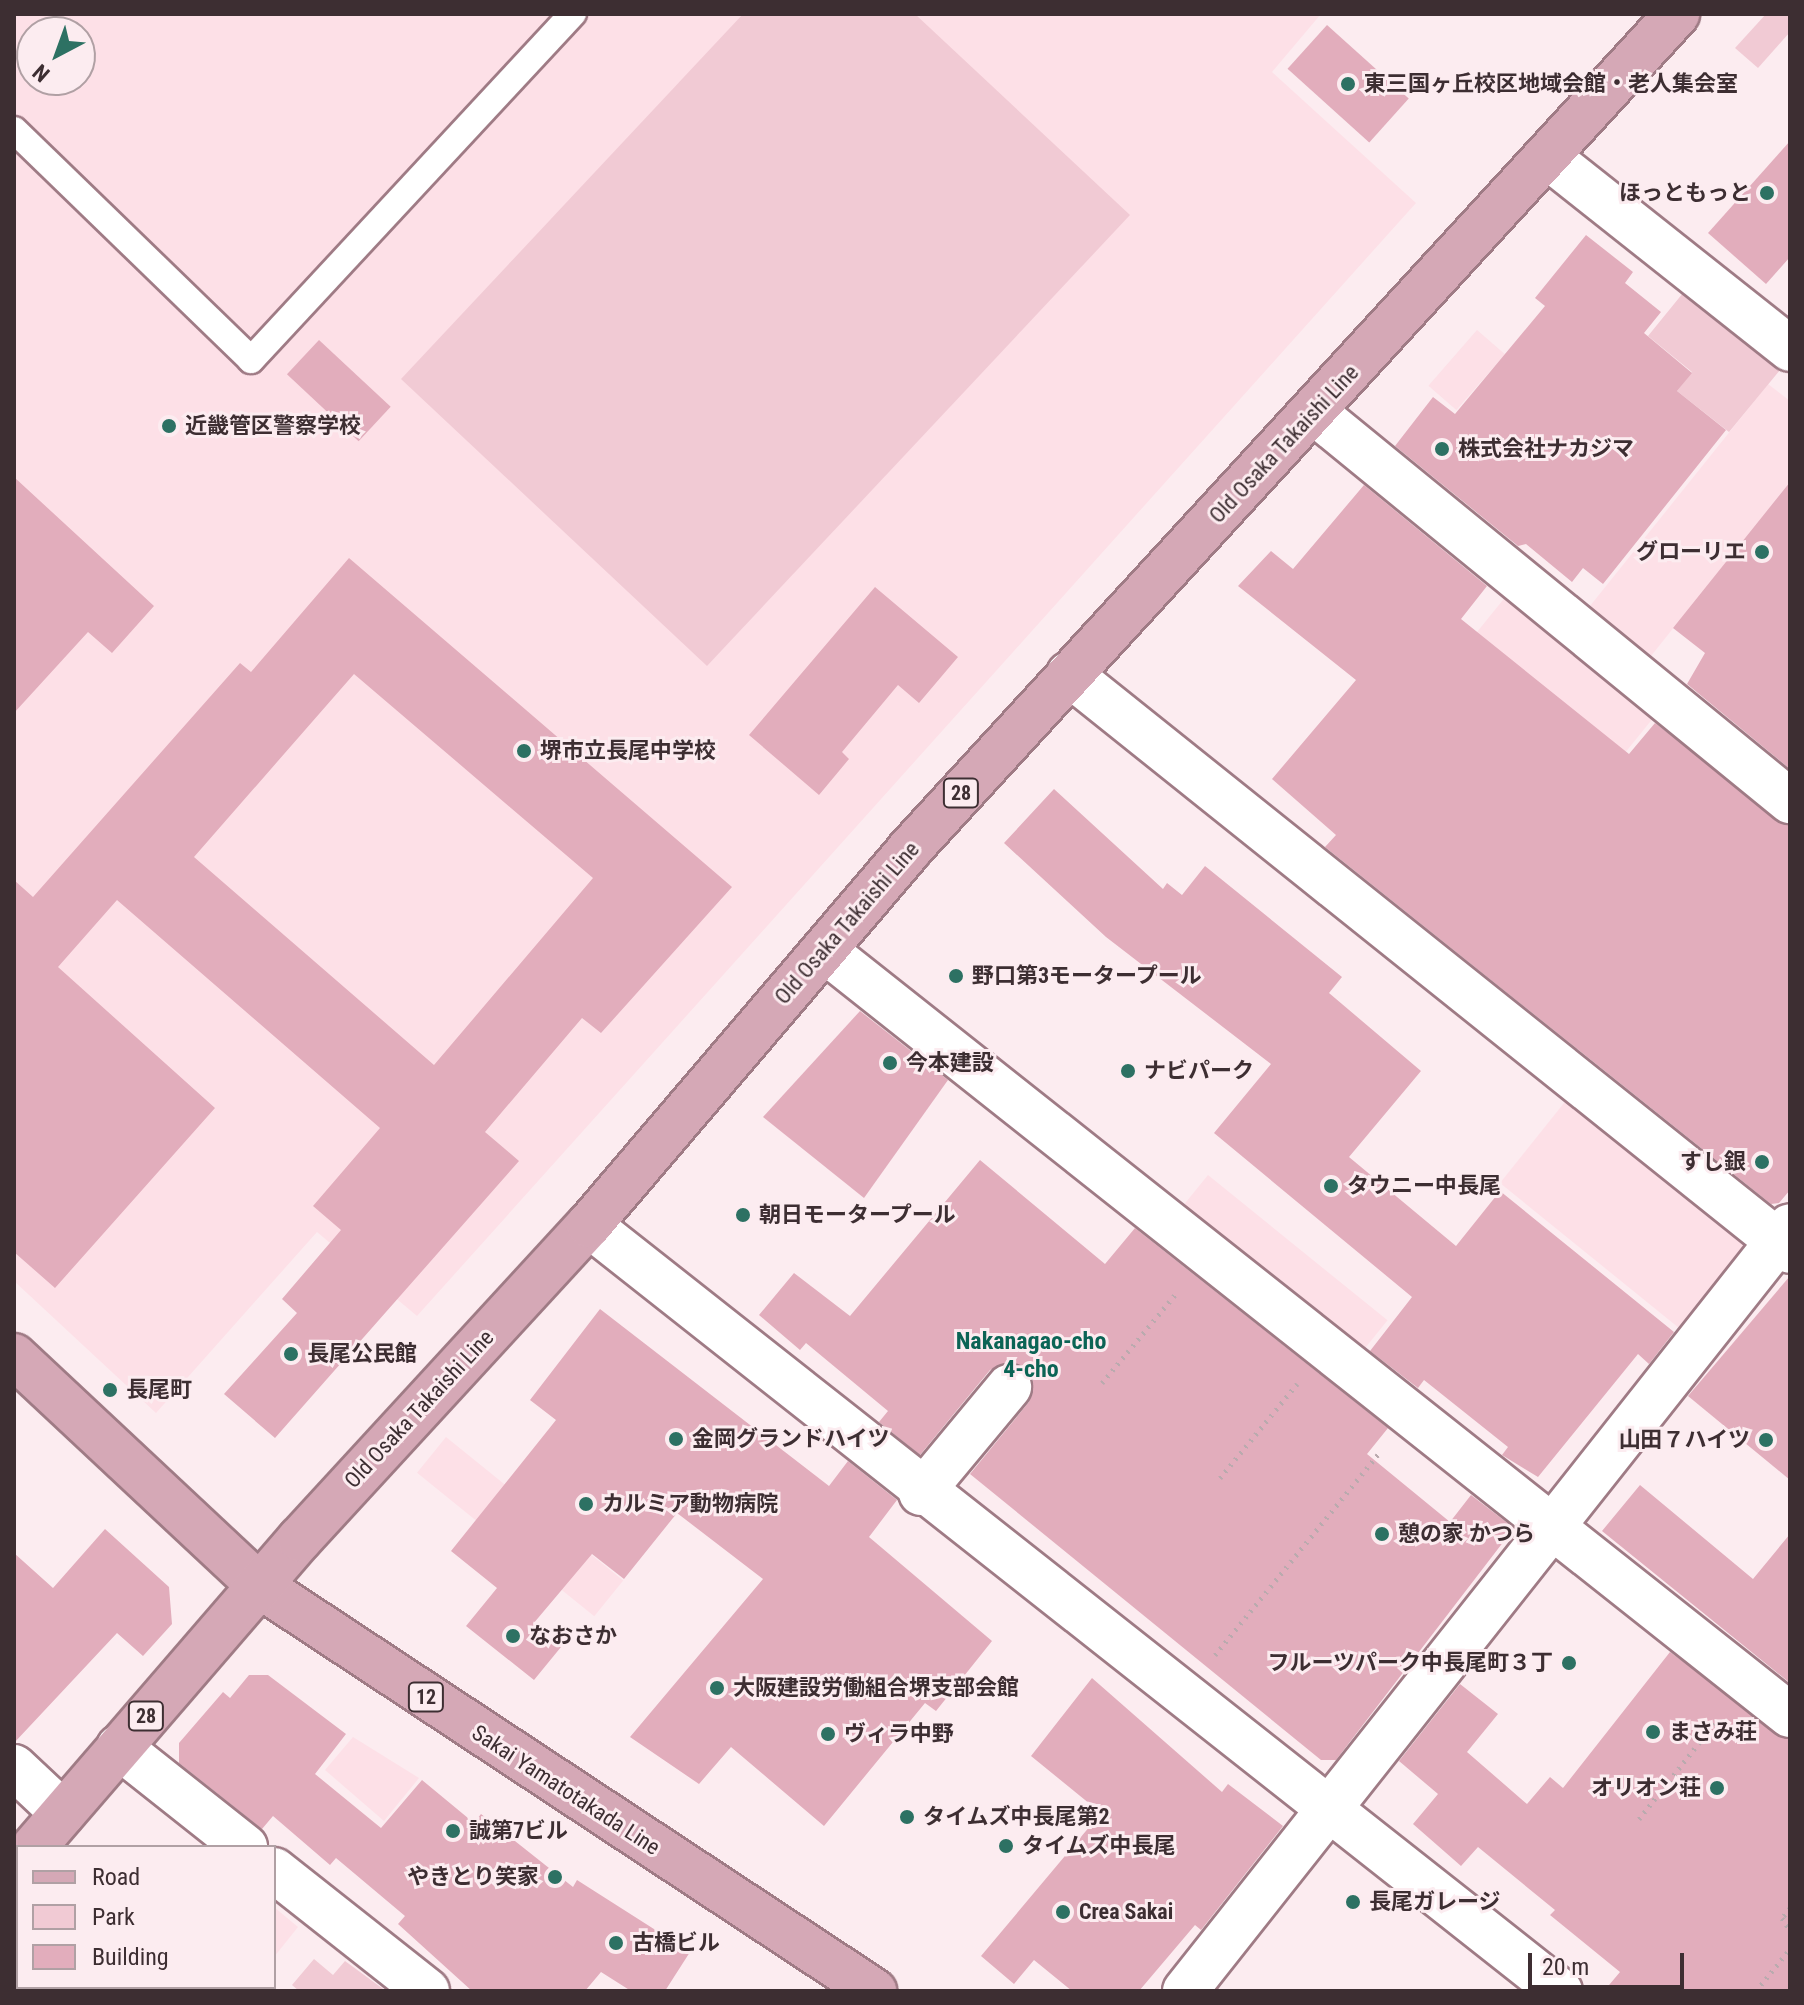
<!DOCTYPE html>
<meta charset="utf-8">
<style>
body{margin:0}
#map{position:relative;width:1804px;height:2005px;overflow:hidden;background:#fcecf0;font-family:"Roboto Condensed","Noto Sans JP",sans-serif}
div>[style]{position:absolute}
.built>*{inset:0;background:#fde0e7;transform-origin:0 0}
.green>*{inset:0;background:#f1cad4}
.building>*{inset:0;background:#e2adbc;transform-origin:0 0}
.path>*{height:5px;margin-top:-2.5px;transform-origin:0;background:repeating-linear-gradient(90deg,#baaaae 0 2px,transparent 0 8px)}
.roads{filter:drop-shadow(2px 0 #9f7b85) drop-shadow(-2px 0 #9f7b85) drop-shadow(0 2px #9f7b85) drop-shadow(0 -2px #9f7b85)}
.service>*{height:26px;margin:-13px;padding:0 13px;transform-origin:13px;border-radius:13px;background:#fff}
.minor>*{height:44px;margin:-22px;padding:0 22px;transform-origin:22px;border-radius:22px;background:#fff}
.primary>*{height:44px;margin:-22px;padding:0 22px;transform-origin:22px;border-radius:22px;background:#d5a8b6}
.dots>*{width:22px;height:22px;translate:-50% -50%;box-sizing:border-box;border:4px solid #fcecf0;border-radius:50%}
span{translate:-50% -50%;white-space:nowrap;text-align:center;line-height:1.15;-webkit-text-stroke:6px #fcecf0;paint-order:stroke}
.shield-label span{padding:2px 6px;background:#fcecf0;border:2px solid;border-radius:6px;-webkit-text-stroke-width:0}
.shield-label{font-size:20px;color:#3d2e32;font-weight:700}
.poi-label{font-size:22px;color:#3d2e32;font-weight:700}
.left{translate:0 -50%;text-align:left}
.right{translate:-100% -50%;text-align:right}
.street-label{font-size:22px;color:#3d2e32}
.neighbourhood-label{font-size:24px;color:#0b6455;font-weight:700}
.frame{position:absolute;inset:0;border:16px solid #3d2e32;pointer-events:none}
.legend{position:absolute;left:16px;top:1845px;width:260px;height:144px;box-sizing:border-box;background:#fcecf0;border:2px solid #b0a0a4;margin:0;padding:10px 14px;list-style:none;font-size:24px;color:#3d2e32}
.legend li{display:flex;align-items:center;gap:16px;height:40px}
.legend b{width:40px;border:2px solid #b0a0a4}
.north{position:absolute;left:16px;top:16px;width:80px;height:80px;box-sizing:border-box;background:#fcecf0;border:2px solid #b0a0a4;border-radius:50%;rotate:221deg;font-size:22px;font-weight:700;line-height:32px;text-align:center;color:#3d2e32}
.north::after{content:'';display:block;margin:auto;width:28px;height:36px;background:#2d7163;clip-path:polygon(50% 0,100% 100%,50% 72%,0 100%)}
.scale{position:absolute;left:1528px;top:1953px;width:156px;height:36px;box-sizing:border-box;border:4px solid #3d2e32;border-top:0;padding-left:10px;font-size:24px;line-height:28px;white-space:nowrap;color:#3d2e32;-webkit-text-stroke:6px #fcecf0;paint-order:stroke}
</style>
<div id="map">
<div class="built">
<div style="clip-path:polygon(evenodd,14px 14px,1321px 14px,1272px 72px,1416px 203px,417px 1316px,317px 1232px,156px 1413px,14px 1281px,14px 14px,32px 32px,80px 32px,80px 80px,32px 80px,32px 32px)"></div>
<div style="left:1477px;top:330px;width:37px;height:74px;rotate:41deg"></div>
<div style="clip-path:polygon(1768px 384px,1790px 401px,1790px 482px,1651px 656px,1590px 606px)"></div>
<div style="left:1507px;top:595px;width:191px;height:48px;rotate:39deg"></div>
<div style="clip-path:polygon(1568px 1098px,1747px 1241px,1749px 1249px,1679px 1328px,1500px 1183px)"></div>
<div style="left:1208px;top:1175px;width:231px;height:39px;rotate:39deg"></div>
<div style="left:446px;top:1437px;width:228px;height:46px;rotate:39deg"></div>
<div style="clip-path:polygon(353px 1737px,419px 1778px,384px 1821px,325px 1770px)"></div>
<div style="clip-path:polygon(274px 1907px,298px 1927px,274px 1957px)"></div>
<div style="clip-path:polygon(124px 1987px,250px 1987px,129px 1991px)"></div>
</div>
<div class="green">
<div style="clip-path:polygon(743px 14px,915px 14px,1130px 215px,707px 666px,401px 379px)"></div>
<div style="clip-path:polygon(1766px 14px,1790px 14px,1790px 32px,1758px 68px,1735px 48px)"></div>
<div style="clip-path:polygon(1683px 293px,1780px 370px,1729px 432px,1677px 391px,1692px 372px,1648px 336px)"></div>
<div style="clip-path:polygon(314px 1959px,333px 1975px,345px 1961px,386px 1991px,299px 1991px,292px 1985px)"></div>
</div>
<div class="building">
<div style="left:1327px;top:25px;width:110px;height:59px;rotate:42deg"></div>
<div style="clip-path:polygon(1790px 141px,1790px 257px,1766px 284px,1708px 233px)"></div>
<div style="clip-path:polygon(1586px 235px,1633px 272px,1625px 283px,1661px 312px,1644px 333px,1692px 373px,1677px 391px,1726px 430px,1603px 584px,1583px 568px,1572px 582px,1526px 544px,1518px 546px,1395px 446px,1433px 397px,1455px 414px,1545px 306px,1535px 298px)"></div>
<div style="left:319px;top:340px;width:98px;height:47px;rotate:43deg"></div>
<div style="clip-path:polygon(14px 477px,154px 606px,112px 653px,88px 632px,14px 713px)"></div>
<div style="clip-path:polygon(1790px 482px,1790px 769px,1687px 684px,1705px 653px,1673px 628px)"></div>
<div style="clip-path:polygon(1364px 485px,1487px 586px,1461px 619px,1629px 754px,1655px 723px,1790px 825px,1790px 1190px,1779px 1203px,1771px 1204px,1325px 847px,1336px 835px,1272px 779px,1356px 680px,1238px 586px,1271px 551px,1293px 569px)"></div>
<div style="clip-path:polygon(evenodd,349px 558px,732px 887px,601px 1033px,582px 1018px,485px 1132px,519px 1161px,275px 1438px,224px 1394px,297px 1313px,282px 1299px,341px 1230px,313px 1206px,380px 1128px,117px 900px,58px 967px,215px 1108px,55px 1288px,14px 1252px,14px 880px,33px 897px,240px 663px,251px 672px,349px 558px,354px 674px,593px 878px,434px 1065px,194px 857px,354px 674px)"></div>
<div style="clip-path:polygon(875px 587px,958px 657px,919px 703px,898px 685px,842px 752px,849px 759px,819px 795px,749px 735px)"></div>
<div style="clip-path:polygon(1054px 789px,1163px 889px,1167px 883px,1182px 895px,1205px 866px,1342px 977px,1329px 993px,1421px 1071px,1349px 1157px,1456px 1246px,1500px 1191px,1674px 1332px,1649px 1364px,1638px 1354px,1538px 1477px,1502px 1455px,1508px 1447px,1424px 1380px,1418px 1388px,1370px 1351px,1412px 1297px,1214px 1133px,1271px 1064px,1106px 937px,1004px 843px)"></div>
<div style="clip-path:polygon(860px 1011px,948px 1080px,864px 1198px,763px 1117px)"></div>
<div style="clip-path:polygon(980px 1160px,1105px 1264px,1135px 1228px,1388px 1428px,1367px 1454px,1450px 1522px,1471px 1495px,1514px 1528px,1336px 1760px,1321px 1760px,970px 1474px,1029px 1402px,1033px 1379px,1024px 1367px,1012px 1362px,990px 1370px,920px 1455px,879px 1422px,888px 1411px,806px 1343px,800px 1350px,759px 1315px,794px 1273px,850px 1316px)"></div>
<div style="clip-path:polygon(1790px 1276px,1790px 1480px,1688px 1396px)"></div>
<div style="clip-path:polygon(600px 1309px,829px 1486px,848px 1461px,897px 1500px,869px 1537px,992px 1641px,936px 1711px,925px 1703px,824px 1826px,731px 1747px,699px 1784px,630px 1737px,763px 1579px,677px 1513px,624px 1579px,592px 1554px,533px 1624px,561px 1647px,534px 1680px,466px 1626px,497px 1588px,451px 1551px,556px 1420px,530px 1400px)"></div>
<div style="clip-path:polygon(1640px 1485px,1753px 1579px,1790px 1534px,1790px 1683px,1602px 1531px)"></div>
<div style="clip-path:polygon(105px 1529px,169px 1587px,172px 1624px,143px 1656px,117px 1633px,14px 1743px,14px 1553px,53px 1588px)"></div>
<div style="clip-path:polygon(1670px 1652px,1790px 1739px,1790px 1991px,1604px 1991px,1620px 1972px,1550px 1915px,1555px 1910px,1478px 1847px,1461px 1866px,1413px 1824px,1438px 1794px,1399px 1761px,1460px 1684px,1498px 1714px,1467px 1752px,1527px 1804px,1550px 1777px,1563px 1788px)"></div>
<div style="clip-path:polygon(249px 1675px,268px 1675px,346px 1734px,315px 1774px,381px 1828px,422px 1780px,474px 1823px,481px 1814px,573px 1887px,577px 1880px,690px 1952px,665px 1991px,631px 1991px,601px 1972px,585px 1991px,472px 1991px,398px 1924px,405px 1916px,336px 1858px,330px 1865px,273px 1816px,262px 1829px,179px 1763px,179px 1743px,223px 1692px,230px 1698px)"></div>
<div style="clip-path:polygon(1092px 1678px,1222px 1792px,1228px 1784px,1283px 1826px,1201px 1930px,1195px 1925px,1139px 1991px,1072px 1991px,1034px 1960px,1014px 1984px,981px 1956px,1101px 1813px,1031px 1756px)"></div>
</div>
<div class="path">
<div style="left:1102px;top:1383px;width:119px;rotate:-50.4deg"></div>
<div style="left:1220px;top:1478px;width:122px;rotate:-50.7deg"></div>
<div style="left:1215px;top:1655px;width:262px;rotate:-50.9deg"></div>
<div style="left:1639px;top:1819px;width:126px;rotate:-51.8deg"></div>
<div style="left:1790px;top:1908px;width:13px;rotate:129deg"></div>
<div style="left:1782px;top:1918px;width:14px;rotate:56deg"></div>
<div style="left:1756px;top:1991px;width:54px;rotate:-51deg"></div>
</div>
<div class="roads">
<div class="service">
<div style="left:14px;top:130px;width:330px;rotate:44.1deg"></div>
<div style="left:251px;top:360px;width:473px;rotate:-47.1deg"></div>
</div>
<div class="minor">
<div style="left:1548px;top:157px;width:309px;rotate:38.4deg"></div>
<div style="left:1314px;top:412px;width:615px;rotate:39.26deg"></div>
<div style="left:1069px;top:674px;width:923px;rotate:38.67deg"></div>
<div style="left:824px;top:950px;width:1232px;rotate:38.38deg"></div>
<div style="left:589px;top:1225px;width:1237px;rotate:38.27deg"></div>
<div style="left:921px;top:1493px;width:138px;rotate:-50.3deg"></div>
<div style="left:119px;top:1747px;width:161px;rotate:38.4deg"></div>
<div style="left:14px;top:1767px;width:67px;rotate:43.2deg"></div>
<div style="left:274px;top:1870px;width:195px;rotate:38.3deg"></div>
<div style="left:1185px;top:1991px;width:975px;rotate:-51.66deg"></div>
</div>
<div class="primary">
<div style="left:14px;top:1356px;width:337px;rotate:43.1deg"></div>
<div style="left:260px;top:1586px;width:736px;rotate:33.41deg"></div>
<div style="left:34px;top:1847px;width:407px;rotate:-49.2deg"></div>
<div style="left:300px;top:1539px;width:427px;rotate:-47.4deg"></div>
<div style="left:589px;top:1225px;width:492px;rotate:-49.5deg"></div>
<div style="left:908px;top:851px;width:1137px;rotate:-47.42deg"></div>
</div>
</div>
<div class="dots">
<div style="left:1348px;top:84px;background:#2d7163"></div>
<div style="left:1767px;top:193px;background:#2d7163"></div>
<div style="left:169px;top:426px;background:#2d7163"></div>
<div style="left:1442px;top:449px;background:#2d7163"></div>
<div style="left:1762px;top:552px;background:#2d7163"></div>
<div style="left:524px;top:751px;background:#2d7163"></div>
<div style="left:956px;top:976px;background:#2d7163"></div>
<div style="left:890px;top:1063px;background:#2d7163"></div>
<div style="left:1128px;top:1071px;background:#2d7163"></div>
<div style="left:1762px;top:1162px;background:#2d7163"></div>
<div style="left:1331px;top:1186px;background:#2d7163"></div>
<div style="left:743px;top:1215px;background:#2d7163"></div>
<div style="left:291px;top:1354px;background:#2d7163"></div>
<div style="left:110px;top:1390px;background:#2d7163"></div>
<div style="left:676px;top:1439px;background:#2d7163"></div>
<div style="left:1766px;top:1440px;background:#2d7163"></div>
<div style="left:586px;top:1504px;background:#2d7163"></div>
<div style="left:1382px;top:1534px;background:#2d7163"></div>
<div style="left:513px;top:1636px;background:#2d7163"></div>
<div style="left:1569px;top:1663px;background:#2d7163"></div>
<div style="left:717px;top:1688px;background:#2d7163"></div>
<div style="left:1653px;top:1732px;background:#2d7163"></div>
<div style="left:828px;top:1734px;background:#2d7163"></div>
<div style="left:1717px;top:1788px;background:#2d7163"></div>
<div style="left:907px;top:1817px;background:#2d7163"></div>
<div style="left:453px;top:1831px;background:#2d7163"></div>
<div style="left:1006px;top:1846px;background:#2d7163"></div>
<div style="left:555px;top:1877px;background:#2d7163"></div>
<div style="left:1353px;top:1902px;background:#2d7163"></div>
<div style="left:1063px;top:1912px;background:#2d7163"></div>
<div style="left:616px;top:1943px;background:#2d7163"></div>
</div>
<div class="shield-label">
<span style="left:961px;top:793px">28</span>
<span style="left:426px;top:1697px">12</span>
<span style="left:146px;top:1716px">28</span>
</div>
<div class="poi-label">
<span class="left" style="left:1364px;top:84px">東三国ヶ丘校区地域会館・老人集会室</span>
<span class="right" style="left:1751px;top:193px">ほっともっと</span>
<span class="left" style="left:185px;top:426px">近畿管区警察学校</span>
<span class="left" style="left:1458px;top:449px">株式会社ナカジマ</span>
<span class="right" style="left:1746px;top:552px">グローリエ</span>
<span class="left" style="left:540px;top:751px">堺市立長尾中学校</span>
<span class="left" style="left:972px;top:976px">野口第3モータープール</span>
<span class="left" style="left:906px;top:1063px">今本建設</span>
<span class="left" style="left:1144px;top:1071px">ナビパーク</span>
<span class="right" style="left:1746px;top:1162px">すし銀</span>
<span class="left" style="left:1347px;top:1186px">タウニー中長尾</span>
<span class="left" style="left:759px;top:1215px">朝日モータープール</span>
<span class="left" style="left:307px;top:1354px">長尾公民館</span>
<span class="left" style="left:126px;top:1390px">長尾町</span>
<span class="left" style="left:692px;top:1439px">金岡グランドハイツ</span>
<span class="right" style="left:1750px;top:1440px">山田７ハイツ</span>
<span class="left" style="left:602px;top:1504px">カルミア動物病院</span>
<span class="left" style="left:1398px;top:1534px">憩の家 かつら</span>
<span class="left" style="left:529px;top:1636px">なおさか</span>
<span class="right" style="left:1553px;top:1663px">フルーツパーク中長尾町３丁</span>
<span class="left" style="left:733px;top:1688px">大阪建設労働組合堺支部会館</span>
<span class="left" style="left:1669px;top:1732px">まさみ荘</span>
<span class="left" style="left:844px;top:1734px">ヴィラ中野</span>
<span class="right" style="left:1701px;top:1788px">オリオン荘</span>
<span class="left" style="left:923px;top:1817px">タイムズ中長尾第2</span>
<span class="left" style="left:469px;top:1831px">誠第7ビル</span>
<span class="left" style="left:1022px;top:1846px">タイムズ中長尾</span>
<span class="right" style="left:539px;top:1877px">やきとり笑家</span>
<span class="left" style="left:1369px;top:1902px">長尾ガレージ</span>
<span class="left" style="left:1079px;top:1912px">Crea Sakai</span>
<span class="left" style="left:632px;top:1943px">古橋ビル</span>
</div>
<div class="street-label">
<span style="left:1284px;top:444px;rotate:-47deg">Old Osaka Takaishi Line</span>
<span style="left:847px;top:923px;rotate:-49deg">Old Osaka Takaishi Line</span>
<span style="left:419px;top:1409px;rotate:-47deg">Old Osaka Takaishi Line</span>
<span style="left:566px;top:1790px;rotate:33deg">Sakai Yamatotakada Line</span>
</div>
<div class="neighbourhood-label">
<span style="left:1031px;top:1356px">Nakanagao-cho<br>4-cho</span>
</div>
<div class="frame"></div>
<ul class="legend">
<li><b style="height:10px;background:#d5a8b6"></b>Road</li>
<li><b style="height:22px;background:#f1cad4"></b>Park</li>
<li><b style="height:22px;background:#e2adbc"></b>Building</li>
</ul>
<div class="north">N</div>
<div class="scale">20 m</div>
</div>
